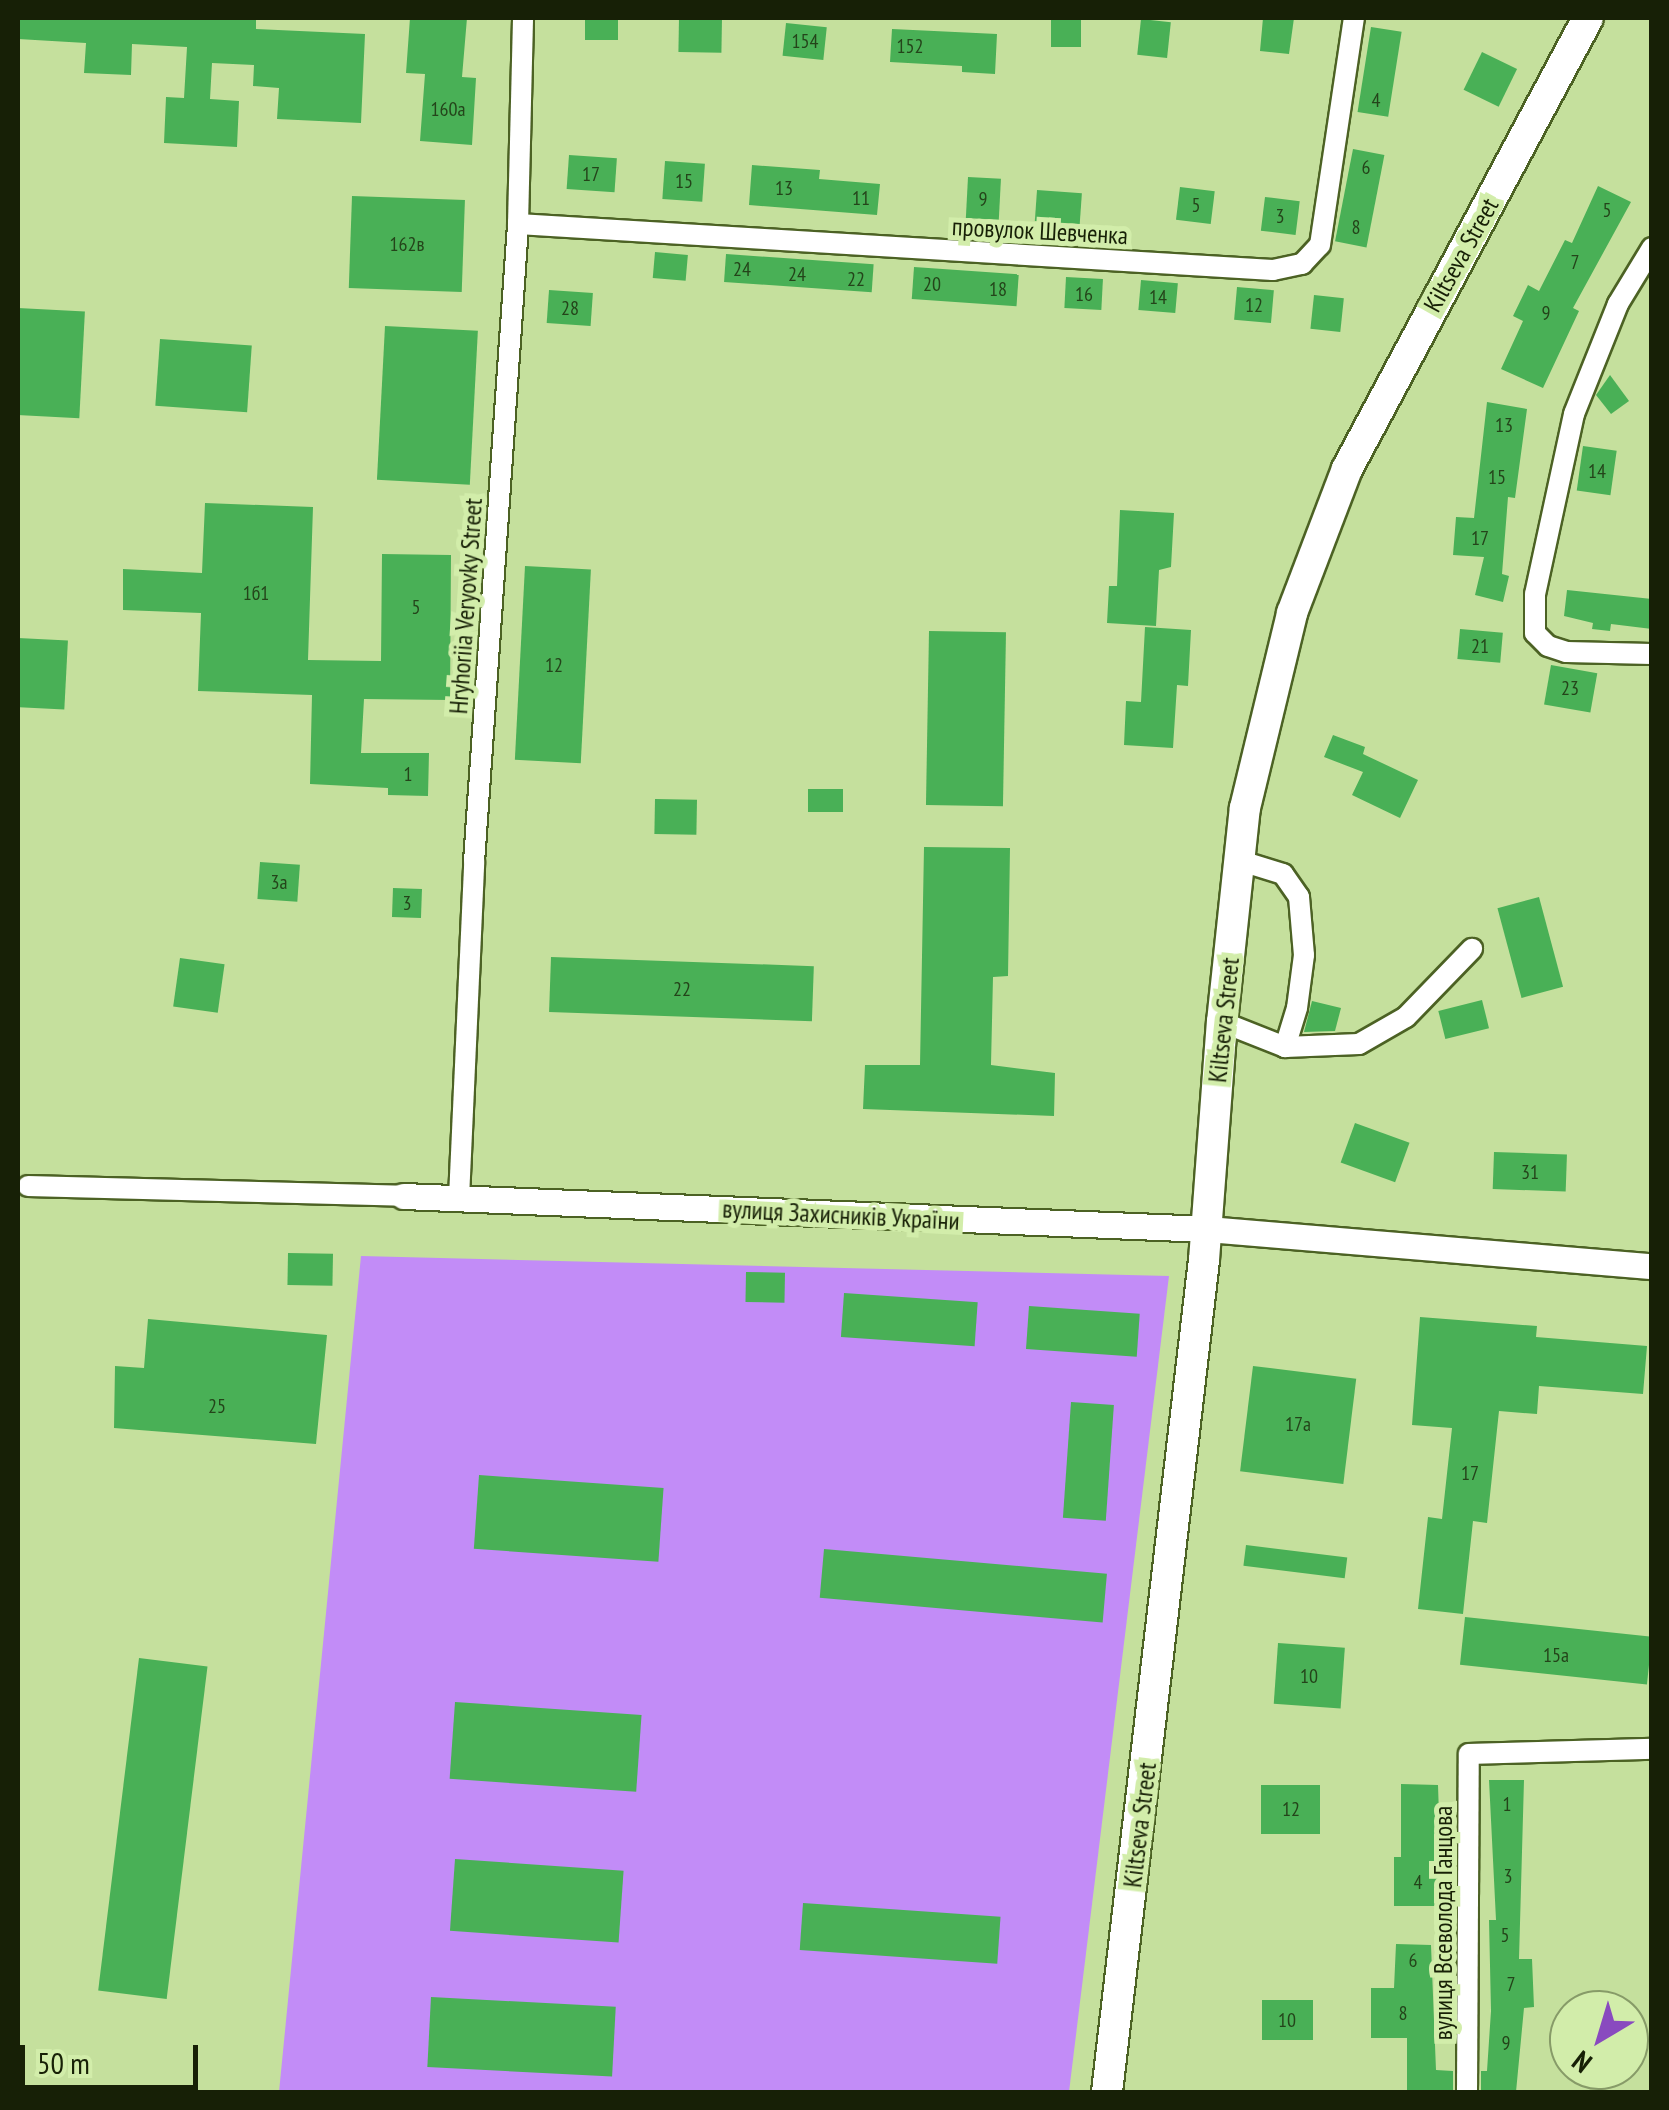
<!DOCTYPE html>
<meta charset="utf-8">
<style>
body{margin:0}
#map{position:relative;width:1669px;height:2110px;overflow:hidden;background:#c5e09d;font-family:"PT Sans Narrow",sans-serif}
div>[style]{position:absolute}
.green>*{inset:0;background:#c28cf7}
.building>*{inset:0;background:#49b056;transform-origin:0 0}
.roads{filter:drop-shadow(2px 0 #4c6224) drop-shadow(-2px 0 #4c6224) drop-shadow(0 2px #4c6224) drop-shadow(0 -2px #4c6224)}
.minor>*{height:20px;margin:-10px;padding:0 10px;transform-origin:10px;border-radius:10px;background:#fff}
.tertiary>*{height:25px;margin:-12.5px;padding:0 12.5px;transform-origin:12.5px;border-radius:12.5px;background:#fff}
.secondary>*{height:30px;margin:-15px;padding:0 15px;transform-origin:15px;border-radius:15px;background:#fff}
span{translate:-50% -50%;white-space:nowrap;text-align:center;line-height:1.15;-webkit-text-stroke:10px #d2edaa;paint-order:stroke}
.number-label{font-size:20px;color:#24441a}
.number-label span{-webkit-text-stroke-width:0}
.street-label{font-size:25px;color:#172006}
.frame{position:absolute;inset:0;border:20px solid #172006;pointer-events:none}
.north{position:absolute;left:1549px;top:1990px;width:100px;height:100px;box-sizing:border-box;background:#d2edaa;border:2px solid #879b68;border-radius:50%;rotate:218deg;font-size:28px;font-weight:700;line-height:40px;text-align:center;color:#172006}
.north::after{content:'';display:block;margin:auto;width:35px;height:45px;background:#894abf;clip-path:polygon(50% 0,100% 100%,50% 72%,0 100%)}
.scale{position:absolute;left:20px;top:2045px;width:178px;height:45px;box-sizing:border-box;border:5px solid #172006;border-top:0;padding-left:12px;font-size:30px;line-height:35px;white-space:nowrap;color:#172006;-webkit-text-stroke:8px #d2edaa;paint-order:stroke}
</style>
<div id="map">
<div class="green">
<div style="clip-path:polygon(361px 1256px,1169px 1276px,1069px 2092px,279px 2092px)"></div>
</div>
<div class="building">
<div style="clip-path:polygon(18px 18px,256px 18px,256px 29px,365px 34px,361px 123px,277px 119px,279px 88px,253px 86px,254px 65px,212px 63px,210px 99px,239px 101px,237px 147px,164px 143px,166px 97px,184px 98px,187px 47px,132px 44px,131px 75px,84px 73px,86px 43px,18px 39px)"></div>
<div style="clip-path:polygon(410px 18px,467px 18px,462px 77px,476px 78px,472px 145px,420px 141px,425px 74px,406px 73px)"></div>
<div style="left:585px;top:18px;width:33px;height:22px"></div>
<div style="left:679px;top:18px;width:43px;height:34px;rotate:1deg"></div>
<div style="left:1051px;top:18px;width:30px;height:29px"></div>
<div style="clip-path:polygon(1263px 18px,1294px 18px,1289px 54px,1260px 51px)"></div>
<div style="left:1141px;top:19px;width:30px;height:36px;rotate:6deg"></div>
<div style="left:786px;top:23px;width:41px;height:33px;rotate:6deg"></div>
<div style="left:1371px;top:27px;width:31px;height:86px;rotate:9deg"></div>
<div style="clip-path:polygon(892px 29px,997px 34px,995px 74px,962px 72px,962px 66px,890px 62px)"></div>
<div style="left:1482px;top:52px;width:39px;height:42px;rotate:26deg"></div>
<div style="left:1353px;top:149px;width:32px;height:94px;rotate:11deg"></div>
<div style="left:569px;top:155px;width:48px;height:34px;rotate:4deg"></div>
<div style="left:665px;top:161px;width:40px;height:38px;rotate:4deg"></div>
<div style="clip-path:polygon(752px 165px,820px 170px,819px 179px,880px 184px,877px 215px,749px 205px)"></div>
<div style="left:968px;top:177px;width:33px;height:41px;rotate:3deg"></div>
<div style="clip-path:polygon(1598px 186px,1631px 202px,1573px 308px,1579px 311px,1543px 388px,1501px 369px,1523px 321px,1513px 316px,1528px 285px,1539px 291px,1565px 240px,1572px 243px)"></div>
<div style="left:1180px;top:187px;width:35px;height:33px;rotate:7deg"></div>
<div style="left:1037px;top:190px;width:45px;height:31px;rotate:4deg"></div>
<div style="left:352px;top:196px;width:113px;height:92px;rotate:2deg"></div>
<div style="left:1265px;top:197px;width:35px;height:34px;rotate:7deg"></div>
<div style="left:655px;top:252px;width:33px;height:26px;rotate:5deg"></div>
<div style="left:726px;top:254px;width:148px;height:28px;rotate:4deg"></div>
<div style="left:914px;top:267px;width:105px;height:32px;rotate:4deg"></div>
<div style="left:1066px;top:277px;width:37px;height:31px;rotate:3deg"></div>
<div style="left:1141px;top:280px;width:37px;height:30px;rotate:5deg"></div>
<div style="left:1237px;top:287px;width:37px;height:33px;rotate:5deg"></div>
<div style="left:549px;top:290px;width:44px;height:33px;rotate:4deg"></div>
<div style="left:1314px;top:295px;width:30px;height:34px;rotate:6deg"></div>
<div style="left:18px;top:308px;width:67px;height:107px;rotate:3deg"></div>
<div style="left:385px;top:326px;width:93px;height:154px;rotate:3deg"></div>
<div style="left:160px;top:339px;width:92px;height:67px;rotate:4deg"></div>
<div style="clip-path:polygon(1610px 375px,1629px 401px,1611px 414px,1596px 395px)"></div>
<div style="clip-path:polygon(1487px 402px,1527px 409px,1515px 498px,1508px 497px,1502px 574px,1509px 576px,1503px 602px,1475px 595px,1484px 557px,1453px 555px,1456px 517px,1474px 518px)"></div>
<div style="left:1583px;top:446px;width:34px;height:45px;rotate:8deg"></div>
<div style="clip-path:polygon(205px 503px,313px 507px,308px 660px,381px 661px,382px 554px,451px 555px,450px 700px,364px 699px,361px 753px,429px 753px,428px 796px,388px 795px,388px 788px,310px 784px,312px 695px,198px 691px,201px 613px,123px 610px,123px 569px,202px 573px)"></div>
<div style="clip-path:polygon(1120px 510px,1174px 513px,1171px 567px,1159px 570px,1156px 626px,1107px 623px,1109px 586px,1117px 586px)"></div>
<div style="left:525px;top:566px;width:66px;height:194px;rotate:3deg"></div>
<div style="clip-path:polygon(1567px 590px,1652px 599px,1652px 629px,1611px 624px,1610px 631px,1592px 629px,1593px 623px,1564px 616px)"></div>
<div style="clip-path:polygon(1145px 627px,1191px 630px,1188px 686px,1177px 685px,1173px 748px,1124px 745px,1126px 701px,1141px 702px)"></div>
<div style="left:1460px;top:629px;width:43px;height:30px;rotate:5deg"></div>
<div style="left:929px;top:631px;width:77px;height:174px;rotate:1deg"></div>
<div style="left:18px;top:638px;width:50px;height:69px;rotate:3deg"></div>
<div style="left:1551px;top:665px;width:47px;height:40px;rotate:10deg"></div>
<div style="clip-path:polygon(1333px 735px,1365px 747px,1363px 754px,1418px 780px,1400px 818px,1352px 795px,1363px 772px,1324px 757px)"></div>
<div style="left:808px;top:789px;width:35px;height:23px"></div>
<div style="left:655px;top:799px;width:42px;height:35px;rotate:1deg"></div>
<div style="clip-path:polygon(924px 847px,1010px 848px,1008px 976px,993px 977px,991px 1065px,1055px 1073px,1054px 1116px,863px 1109px,865px 1065px,920px 1065px)"></div>
<div style="left:260px;top:862px;width:40px;height:37px;rotate:4deg"></div>
<div style="left:393px;top:888px;width:29px;height:29px;rotate:2deg"></div>
<div style="left:1539px;top:897px;width:93px;height:43px;rotate:75deg"></div>
<div style="left:551px;top:957px;width:263px;height:55px;rotate:2deg"></div>
<div style="left:180px;top:958px;width:45px;height:49px;rotate:8deg"></div>
<div style="left:1482px;top:1000px;width:29px;height:45px;rotate:76deg"></div>
<div style="clip-path:polygon(1312px 1001px,1341px 1008px,1335px 1031px,1304px 1032px)"></div>
<div style="left:1355px;top:1123px;width:58px;height:42px;rotate:20deg"></div>
<div style="left:1494px;top:1152px;width:73px;height:37px;rotate:2deg"></div>
<div style="left:288px;top:1253px;width:45px;height:32px;rotate:1deg"></div>
<div style="left:746px;top:1272px;width:39px;height:30px;rotate:1deg"></div>
<div style="left:844px;top:1293px;width:134px;height:44px;rotate:4deg"></div>
<div style="left:1029px;top:1306px;width:111px;height:43px;rotate:4deg"></div>
<div style="clip-path:polygon(1420px 1317px,1537px 1326px,1536px 1337px,1647px 1346px,1643px 1394px,1539px 1386px,1537px 1414px,1499px 1411px,1487px 1523px,1473px 1521px,1463px 1614px,1418px 1609px,1428px 1517px,1442px 1519px,1452px 1428px,1412px 1425px)"></div>
<div style="clip-path:polygon(148px 1319px,327px 1335px,316px 1444px,114px 1428px,115px 1366px,144px 1368px)"></div>
<div style="left:1253px;top:1366px;width:104px;height:106px;rotate:7deg"></div>
<div style="left:1071px;top:1402px;width:43px;height:116px;rotate:4deg"></div>
<div style="left:479px;top:1475px;width:185px;height:74px;rotate:4deg"></div>
<div style="left:1246px;top:1545px;width:102px;height:21px;rotate:7deg"></div>
<div style="left:824px;top:1549px;width:284px;height:49px;rotate:5deg"></div>
<div style="left:1465px;top:1617px;width:188px;height:48px;rotate:6deg"></div>
<div style="left:1278px;top:1643px;width:67px;height:61px;rotate:4deg"></div>
<div style="left:139px;top:1658px;width:69px;height:335px;rotate:7deg"></div>
<div style="left:455px;top:1702px;width:187px;height:77px;rotate:4deg"></div>
<div style="clip-path:polygon(1489px 1780px,1524px 1780px,1519px 1959px,1532px 1959px,1534px 2007px,1524px 2008px,1516px 2092px,1481px 2092px,1481px 2071px,1487px 2071px,1491px 2011px,1489px 1920px,1496px 1920px)"></div>
<div style="clip-path:polygon(1401px 1784px,1438px 1785px,1442px 1906px,1394px 1906px,1394px 1857px,1401px 1857px)"></div>
<div style="left:1261px;top:1785px;width:59px;height:49px"></div>
<div style="left:455px;top:1859px;width:169px;height:72px;rotate:4deg"></div>
<div style="left:803px;top:1903px;width:198px;height:47px;rotate:4deg"></div>
<div style="clip-path:polygon(1396px 1944px,1431px 1945px,1436px 2070px,1453px 2071px,1453px 2092px,1407px 2092px,1407px 2038px,1371px 2038px,1371px 1988px,1394px 1988px)"></div>
<div style="left:431px;top:1997px;width:185px;height:70px;rotate:3deg"></div>
<div style="left:1262px;top:2000px;width:51px;height:40px"></div>
</div>
<div class="roads">
<div class="minor">
<div style="left:518px;top:224px;width:756px;rotate:3.49deg"></div>
<div style="left:1273px;top:270px;width:30px;rotate:-12deg"></div>
<div style="left:1302px;top:264px;width:26px;rotate:-47deg"></div>
<div style="left:1320px;top:245px;width:230px;rotate:-81.5deg"></div>
<div style="left:1652px;top:248px;width:66px;rotate:121.3deg"></div>
<div style="left:1618px;top:304px;width:118px;rotate:111.8deg"></div>
<div style="left:1574px;top:414px;width:184px;rotate:102.2deg"></div>
<div style="left:1535px;top:594px;width:39px;rotate:90deg"></div>
<div style="left:1535px;top:633px;width:18px;rotate:45deg"></div>
<div style="left:1548px;top:646px;width:19px;rotate:18deg"></div>
<div style="left:1566px;top:652px;width:86px;rotate:1.3deg"></div>
<div style="left:1241px;top:861px;width:44px;rotate:17.2deg"></div>
<div style="left:1283px;top:874px;width:28px;rotate:55deg"></div>
<div style="left:1299px;top:897px;width:58px;rotate:85.1deg"></div>
<div style="left:1304px;top:955px;width:53px;rotate:97.5deg"></div>
<div style="left:1297px;top:1008px;width:41px;rotate:107.1deg"></div>
<div style="left:1222px;top:1022px;width:68px;rotate:21.6deg"></div>
<div style="left:1285px;top:1047px;width:74px;rotate:-2.3deg"></div>
<div style="left:1359px;top:1044px;width:54px;rotate:-29.9deg"></div>
<div style="left:1406px;top:1017px;width:95px;rotate:-45.9deg"></div>
<div style="left:28px;top:1186px;width:375px;rotate:1.5deg"></div>
<div style="left:459px;top:1198px;width:336px;rotate:-87.4deg"></div>
<div style="left:474px;top:862px;width:640px;rotate:-86.05deg"></div>
<div style="left:518px;top:224px;width:206px;rotate:-88.6deg"></div>
<div style="left:1467px;top:2092px;width:338px;rotate:-89.7deg"></div>
<div style="left:1469px;top:1754px;width:183px;rotate:-1.6deg"></div>
</div>
<div class="tertiary">
<div style="left:403px;top:1196px;width:806px;rotate:2.35deg"></div>
<div style="left:1208px;top:1229px;width:446px;rotate:4.8deg"></div>
</div>
<div class="secondary">
<div style="left:1107px;top:2092px;width:838px;rotate:-83.35deg"></div>
<div style="left:1204px;top:1260px;width:239px;rotate:-85.7deg"></div>
<div style="left:1222px;top:1022px;width:215px;rotate:-83.9deg"></div>
<div style="left:1245px;top:808px;width:201px;rotate:-76.4deg"></div>
<div style="left:1292px;top:613px;width:154px;rotate:-69.1deg"></div>
<div style="left:1347px;top:469px;width:511px;rotate:-61.88deg"></div>
</div>
</div>
<div class="number-label">
<span style="left:805px;top:41px">154</span>
<span style="left:910px;top:46px">152</span>
<span style="left:1376px;top:100px">4</span>
<span style="left:448px;top:109px">160а</span>
<span style="left:1366px;top:167px">6</span>
<span style="left:591px;top:174px">17</span>
<span style="left:684px;top:181px">15</span>
<span style="left:784px;top:188px">13</span>
<span style="left:861px;top:198px">11</span>
<span style="left:983px;top:199px">9</span>
<span style="left:1196px;top:205px">5</span>
<span style="left:1607px;top:210px">5</span>
<span style="left:1280px;top:216px">3</span>
<span style="left:1356px;top:227px">8</span>
<span style="left:407px;top:244px">162в</span>
<span style="left:1575px;top:262px">7</span>
<span style="left:742px;top:269px">24</span>
<span style="left:797px;top:274px">24</span>
<span style="left:856px;top:279px">22</span>
<span style="left:932px;top:284px">20</span>
<span style="left:998px;top:289px">18</span>
<span style="left:1084px;top:294px">16</span>
<span style="left:1158px;top:297px">14</span>
<span style="left:1254px;top:305px">12</span>
<span style="left:570px;top:308px">28</span>
<span style="left:1546px;top:313px">9</span>
<span style="left:1504px;top:425px">13</span>
<span style="left:1597px;top:471px">14</span>
<span style="left:1497px;top:477px">15</span>
<span style="left:1480px;top:538px">17</span>
<span style="left:256px;top:593px">1б1</span>
<span style="left:416px;top:607px">5</span>
<span style="left:1480px;top:646px">21</span>
<span style="left:554px;top:665px">12</span>
<span style="left:1570px;top:688px">23</span>
<span style="left:408px;top:774px">1</span>
<span style="left:279px;top:882px">3а</span>
<span style="left:407px;top:903px">3</span>
<span style="left:682px;top:989px">22</span>
<span style="left:1530px;top:1172px">31</span>
<span style="left:217px;top:1406px">25</span>
<span style="left:1298px;top:1424px">17а</span>
<span style="left:1470px;top:1473px">17</span>
<span style="left:1556px;top:1655px">15а</span>
<span style="left:1309px;top:1676px">10</span>
<span style="left:1507px;top:1804px">1</span>
<span style="left:1291px;top:1809px">12</span>
<span style="left:1508px;top:1876px">3</span>
<span style="left:1418px;top:1882px">4</span>
<span style="left:1505px;top:1935px">5</span>
<span style="left:1413px;top:1960px">6</span>
<span style="left:1511px;top:1984px">7</span>
<span style="left:1403px;top:2013px">8</span>
<span style="left:1287px;top:2020px">10</span>
<span style="left:1506px;top:2043px">9</span>
</div>
<div class="street-label">
<span style="left:1040px;top:231px;rotate:3deg">провулок Шевченка</span>
<span style="left:1461px;top:255px;rotate:-61deg">Kiltseva Street</span>
<span style="left:466px;top:606px;rotate:-86deg">Hryhoriia Veryovky Street</span>
<span style="left:1224px;top:1020px;rotate:-84deg">Kiltseva Street</span>
<span style="left:841px;top:1215px;rotate:3deg">вулиця Захисників України</span>
<span style="left:1140px;top:1825px;rotate:-83deg">Kiltseva Street</span>
<span style="left:1443px;top:1923px;rotate:-90deg">вулиця Всеволода Ганцова</span>
</div>
<div class="frame"></div>
<div class="north">N</div>
<div class="scale">50 m</div>
</div>
